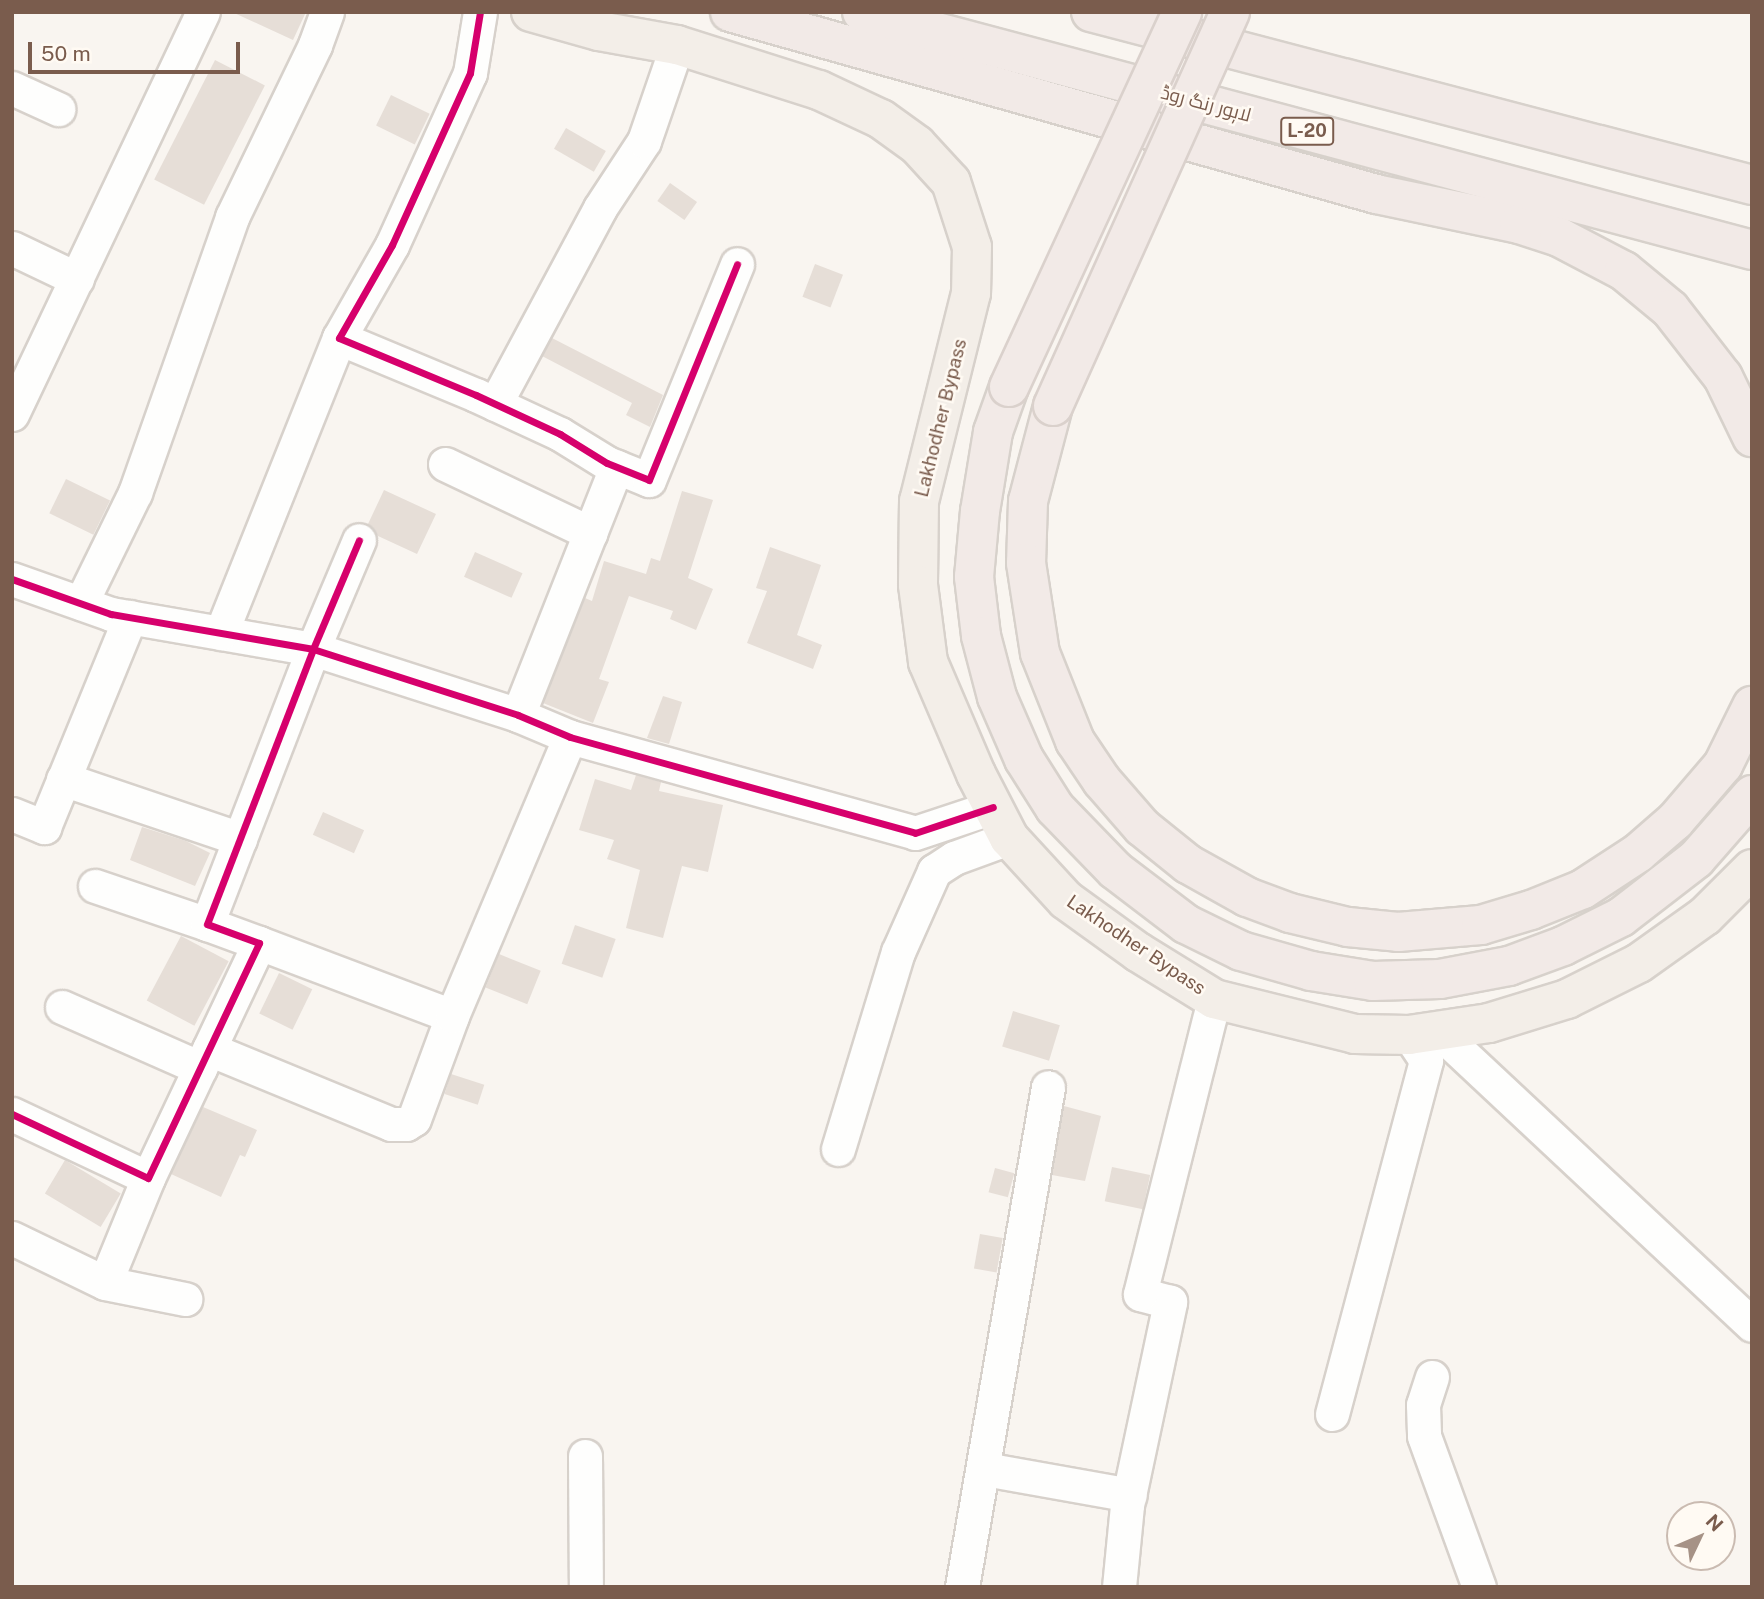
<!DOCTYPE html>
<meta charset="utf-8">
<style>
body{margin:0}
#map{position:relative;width:1764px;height:1599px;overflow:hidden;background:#f9f5f0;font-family:"Public Sans",Cairo,sans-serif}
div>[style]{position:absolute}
.building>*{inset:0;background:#e6ded7;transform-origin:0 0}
.roads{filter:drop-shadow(2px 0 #d7d1cb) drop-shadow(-2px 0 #d7d1cb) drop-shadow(0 2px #d7d1cb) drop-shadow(0 -2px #d7d1cb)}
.minor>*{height:33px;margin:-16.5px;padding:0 16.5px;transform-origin:16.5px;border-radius:16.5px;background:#fefefd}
.major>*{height:38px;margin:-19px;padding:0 19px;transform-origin:19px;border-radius:19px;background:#f3eee8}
.highway>*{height:38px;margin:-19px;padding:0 19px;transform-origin:19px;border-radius:19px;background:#f2eae7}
.bridges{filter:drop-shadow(2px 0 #dad1cc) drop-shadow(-2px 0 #dad1cc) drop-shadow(0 2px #dad1cc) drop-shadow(0 -2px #dad1cc)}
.highway-bridge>*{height:38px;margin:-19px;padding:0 19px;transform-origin:19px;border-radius:19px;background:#f2eae7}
.cycleway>*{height:7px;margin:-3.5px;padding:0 3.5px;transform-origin:3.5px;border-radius:3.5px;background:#d6006c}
span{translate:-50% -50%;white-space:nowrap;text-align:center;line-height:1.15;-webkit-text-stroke:5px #fffaf3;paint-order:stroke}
.shield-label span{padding:2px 5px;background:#fffaf3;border:2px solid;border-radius:5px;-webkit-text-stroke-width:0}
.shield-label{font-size:18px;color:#7a5c4d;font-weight:700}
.street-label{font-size:19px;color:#7a5c4d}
.frame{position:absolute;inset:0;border:14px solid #7a5c4d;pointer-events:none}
.north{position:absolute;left:1666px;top:1501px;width:70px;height:70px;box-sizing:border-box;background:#fffaf3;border:2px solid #cabbb1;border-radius:50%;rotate:46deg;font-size:19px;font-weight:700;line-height:28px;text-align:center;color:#7a5c4d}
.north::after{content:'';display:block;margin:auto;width:24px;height:32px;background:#a69286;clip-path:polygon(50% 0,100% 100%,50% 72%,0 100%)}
.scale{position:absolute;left:28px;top:42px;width:212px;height:32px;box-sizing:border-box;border:4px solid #7a5c4d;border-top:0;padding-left:9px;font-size:21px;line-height:24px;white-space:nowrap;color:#7a5c4d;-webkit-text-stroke:5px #fffaf3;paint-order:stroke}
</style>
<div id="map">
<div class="building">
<div style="clip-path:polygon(232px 12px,306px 12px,293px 40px)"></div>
<div style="left:215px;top:60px;width:56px;height:134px;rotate:27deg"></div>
<div style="left:391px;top:95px;width:43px;height:34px;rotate:26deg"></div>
<div style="left:566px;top:128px;width:46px;height:24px;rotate:30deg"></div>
<div style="left:670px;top:183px;width:33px;height:22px;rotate:35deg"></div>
<div style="left:815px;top:264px;width:30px;height:35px;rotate:21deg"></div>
<div style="clip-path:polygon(552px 338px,663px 395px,650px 427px,626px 415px,632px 403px,542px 356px)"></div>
<div style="left:66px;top:479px;width:49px;height:38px;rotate:26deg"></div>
<div style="clip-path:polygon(384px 490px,436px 514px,417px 554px,378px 536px,368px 524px)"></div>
<div style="clip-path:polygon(682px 491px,713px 500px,688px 578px,713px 589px,696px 630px,670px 619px,673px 611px,629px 596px,599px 679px,609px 682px,593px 723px,543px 703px,585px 598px,592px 601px,604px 561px,646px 574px,651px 558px,660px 561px)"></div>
<div style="clip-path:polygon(770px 547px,821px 565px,797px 635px,822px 645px,813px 669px,747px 643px,767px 591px,756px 588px)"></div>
<div style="left:475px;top:552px;width:52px;height:27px;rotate:24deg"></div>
<div style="clip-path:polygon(663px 696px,682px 702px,669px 744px,647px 738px)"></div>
<div style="clip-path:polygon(636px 775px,661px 782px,659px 791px,723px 805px,708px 872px,682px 866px,663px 938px,626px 928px,640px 870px,607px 859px,614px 840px,579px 830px,595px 779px,631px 790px)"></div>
<div style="left:323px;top:812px;width:45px;height:25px;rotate:24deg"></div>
<div style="clip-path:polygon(142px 827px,186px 841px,210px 853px,195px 886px,130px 860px)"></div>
<div style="left:575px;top:925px;width:43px;height:41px;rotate:19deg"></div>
<div style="left:181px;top:936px;width:54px;height:73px;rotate:28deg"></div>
<div style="left:499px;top:954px;width:45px;height:36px;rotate:22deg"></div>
<div style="left:279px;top:973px;width:37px;height:45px;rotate:26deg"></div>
<div style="left:1013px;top:1011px;width:49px;height:37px;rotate:17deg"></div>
<div style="left:451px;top:1074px;width:35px;height:21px;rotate:18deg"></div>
<div style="clip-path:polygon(1064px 1106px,1101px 1116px,1085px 1181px,1052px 1175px)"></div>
<div style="clip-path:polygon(203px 1107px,257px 1130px,245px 1157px,240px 1155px,221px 1197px,171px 1174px)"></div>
<div style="left:65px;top:1160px;width:65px;height:39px;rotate:31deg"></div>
<div style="left:1112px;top:1167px;width:39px;height:35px;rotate:12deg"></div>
<div style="left:995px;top:1168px;width:20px;height:25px;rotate:15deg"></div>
<div style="left:980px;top:1234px;width:23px;height:35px;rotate:10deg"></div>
</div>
<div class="roads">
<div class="minor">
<div style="left:480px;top:12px;width:62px;rotate:99.3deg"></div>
<div style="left:470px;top:73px;width:189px;rotate:114.4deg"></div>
<div style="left:392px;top:245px;width:107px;rotate:119.7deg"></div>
<div style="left:339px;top:338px;width:148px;rotate:22.6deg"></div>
<div style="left:476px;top:395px;width:93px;rotate:24.9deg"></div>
<div style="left:560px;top:434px;width:55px;rotate:31.7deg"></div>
<div style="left:607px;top:463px;width:45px;rotate:22deg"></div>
<div style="left:649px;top:480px;width:233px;rotate:-67.8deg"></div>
<div style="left:12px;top:88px;width:51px;rotate:24.5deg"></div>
<div style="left:12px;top:248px;width:72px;rotate:25.5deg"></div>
<div style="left:495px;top:404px;width:222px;rotate:-61.8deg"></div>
<div style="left:600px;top:208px;width:80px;rotate:-56.7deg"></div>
<div style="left:644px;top:141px;width:102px;rotate:-71deg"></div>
<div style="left:12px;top:414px;width:445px;rotate:-64.6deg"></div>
<div style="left:445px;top:464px;width:161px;rotate:25.4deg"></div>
<div style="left:12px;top:579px;width:105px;rotate:19.5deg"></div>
<div style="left:111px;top:614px;width:205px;rotate:9.8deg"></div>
<div style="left:313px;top:649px;width:215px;rotate:17.8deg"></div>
<div style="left:518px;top:715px;width:56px;rotate:22.9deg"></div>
<div style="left:570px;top:737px;width:358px;rotate:15.5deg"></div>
<div style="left:915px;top:833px;width:82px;rotate:-18.4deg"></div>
<div style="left:81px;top:603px;width:123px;rotate:-63.9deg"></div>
<div style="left:135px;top:493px;width:293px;rotate:-70.6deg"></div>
<div style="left:232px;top:217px;width:191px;rotate:-64.2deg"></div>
<div style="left:315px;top:45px;width:35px;rotate:-70deg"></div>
<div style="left:221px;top:633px;width:318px;rotate:-68.2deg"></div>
<div style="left:518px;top:715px;width:267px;rotate:-68.4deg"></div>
<div style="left:63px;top:779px;width:187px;rotate:18.7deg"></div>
<div style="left:12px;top:814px;width:35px;rotate:22deg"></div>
<div style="left:44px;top:827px;width:227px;rotate:-67.7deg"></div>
<div style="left:95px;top:886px;width:118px;rotate:18.7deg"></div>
<div style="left:259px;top:943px;width:206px;rotate:20.7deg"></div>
<div style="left:62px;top:1007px;width:151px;rotate:23.8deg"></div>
<div style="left:1438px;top:1031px;width:430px;rotate:43.1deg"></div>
<div style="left:209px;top:1049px;width:197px;rotate:22.4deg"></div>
<div style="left:391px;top:1124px;width:15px"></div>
<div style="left:406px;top:1124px;width:9px;rotate:-32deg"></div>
<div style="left:414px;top:1119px;width:110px;rotate:-69.7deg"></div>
<div style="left:452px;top:1016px;width:303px;rotate:-67.1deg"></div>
<div style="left:12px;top:1114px;width:150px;rotate:25.2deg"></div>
<div style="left:148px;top:1178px;width:260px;rotate:-64.7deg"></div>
<div style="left:259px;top:943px;width:55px;rotate:-159.9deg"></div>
<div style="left:207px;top:924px;width:295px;rotate:-68.9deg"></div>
<div style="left:313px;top:649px;width:118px;rotate:-67.1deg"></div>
<div style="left:838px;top:1149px;width:206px;rotate:-73.1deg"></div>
<div style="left:898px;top:952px;width:89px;rotate:-66deg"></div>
<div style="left:934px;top:871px;width:24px;rotate:-33deg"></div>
<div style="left:954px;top:858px;width:59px;rotate:-20deg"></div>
<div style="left:148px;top:1178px;width:113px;rotate:112.3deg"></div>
<div style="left:105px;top:1283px;width:82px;rotate:11.3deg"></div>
<div style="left:12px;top:1238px;width:103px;rotate:25.8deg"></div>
<div style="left:1432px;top:1377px;width:29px;rotate:108deg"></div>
<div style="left:1423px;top:1405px;width:31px;rotate:88deg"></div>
<div style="left:1424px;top:1436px;width:161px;rotate:70deg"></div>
<div style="left:1332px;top:1414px;width:366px;rotate:-75.1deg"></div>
<div style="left:1426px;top:1060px;width:30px;rotate:-124deg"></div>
<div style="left:585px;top:1456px;width:131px;rotate:89.6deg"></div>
<div style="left:984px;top:1469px;width:148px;rotate:10.1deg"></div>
<div style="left:962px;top:1587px;width:507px;rotate:-80.24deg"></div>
<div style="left:1119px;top:1587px;width:82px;rotate:-84.4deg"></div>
<div style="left:1127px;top:1505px;width:208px;rotate:-78deg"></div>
<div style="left:1170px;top:1302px;width:31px;rotate:-165deg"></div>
<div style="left:1140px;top:1294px;width:304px;rotate:-75.9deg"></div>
</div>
<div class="major">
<div style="left:531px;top:12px;width:71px;rotate:15.6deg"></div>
<div style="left:599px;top:31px;width:79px;rotate:10.2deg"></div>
<div style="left:677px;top:45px;width:149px;rotate:17.6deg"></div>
<div style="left:819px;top:90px;width:68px;rotate:25.1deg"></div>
<div style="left:881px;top:119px;width:44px;rotate:35.8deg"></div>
<div style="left:917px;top:145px;width:50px;rotate:47.4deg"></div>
<div style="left:951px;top:182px;width:68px;rotate:72.1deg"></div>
<div style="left:972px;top:247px;width:46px;rotate:91.2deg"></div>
<div style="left:971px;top:293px;width:214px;rotate:104deg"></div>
<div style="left:919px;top:501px;width:84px;rotate:90.7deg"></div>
<div style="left:918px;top:585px;width:78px;rotate:82.6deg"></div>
<div style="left:928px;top:662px;width:122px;rotate:66.8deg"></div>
<div style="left:976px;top:774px;width:72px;rotate:62.7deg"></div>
<div style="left:1009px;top:838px;width:84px;rotate:47.4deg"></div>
<div style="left:1066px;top:900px;width:89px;rotate:35.8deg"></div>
<div style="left:1138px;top:952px;width:89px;rotate:31.7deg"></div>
<div style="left:1214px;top:999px;width:145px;rotate:13.9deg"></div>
<div style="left:1355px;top:1034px;width:54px;rotate:1.1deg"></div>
<div style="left:1409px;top:1035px;width:81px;rotate:-8.5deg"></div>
<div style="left:1489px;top:1023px;width:82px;rotate:-17.1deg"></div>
<div style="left:1567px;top:999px;width:80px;rotate:-26.6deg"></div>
<div style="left:1639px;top:963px;width:81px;rotate:-35.5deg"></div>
<div style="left:1705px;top:916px;width:66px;rotate:-45deg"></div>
</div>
<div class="highway">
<div style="left:730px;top:12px;width:671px;rotate:15.73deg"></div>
<div style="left:1376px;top:194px;width:146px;rotate:11.8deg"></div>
<div style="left:1519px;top:224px;width:42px;rotate:18deg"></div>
<div style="left:1559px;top:237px;width:73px;rotate:27.6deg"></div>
<div style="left:1624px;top:271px;width:60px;rotate:39.6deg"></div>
<div style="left:1670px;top:309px;width:86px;rotate:52.1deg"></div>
<div style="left:1723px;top:377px;width:67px;rotate:64.2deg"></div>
<div style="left:862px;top:12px;width:921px;rotate:14.97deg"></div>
<div style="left:1091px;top:12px;width:683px;rotate:14.67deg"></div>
<div style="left:1009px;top:387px;width:48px;rotate:109.6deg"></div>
<div style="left:993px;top:432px;width:80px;rotate:99.3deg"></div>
<div style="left:980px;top:511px;width:66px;rotate:95.2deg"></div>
<div style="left:974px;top:577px;width:59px;rotate:83.2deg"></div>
<div style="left:981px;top:636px;width:63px;rotate:75.3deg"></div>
<div style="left:997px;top:697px;width:68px;rotate:66.5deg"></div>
<div style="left:1024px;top:759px;width:58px;rotate:57.7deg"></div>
<div style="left:1055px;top:808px;width:86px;rotate:45.9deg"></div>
<div style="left:1115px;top:870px;width:89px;rotate:37.3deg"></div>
<div style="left:1186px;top:924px;width:61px;rotate:26.1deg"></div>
<div style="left:1241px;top:951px;width:73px;rotate:15.9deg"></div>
<div style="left:1311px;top:971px;width:63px;rotate:9.2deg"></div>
<div style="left:1373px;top:981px;width:67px;rotate:-1.7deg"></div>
<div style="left:1440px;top:979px;width:70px;rotate:-10.7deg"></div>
<div style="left:1509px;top:966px;width:58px;rotate:-20.3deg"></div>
<div style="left:1563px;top:946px;width:65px;rotate:-26.6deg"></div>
<div style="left:1621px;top:917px;width:95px;rotate:-37.7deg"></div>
<div style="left:1696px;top:859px;width:85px;rotate:-48.8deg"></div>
<div style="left:1053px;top:406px;width:98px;rotate:104.7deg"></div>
<div style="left:1028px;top:501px;width:62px;rotate:91.8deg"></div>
<div style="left:1026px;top:563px;width:91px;rotate:81.2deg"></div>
<div style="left:1040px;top:653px;width:95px;rotate:68.3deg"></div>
<div style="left:1075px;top:741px;width:48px;rotate:56deg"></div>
<div style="left:1102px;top:781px;width:61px;rotate:49deg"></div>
<div style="left:1142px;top:827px;width:59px;rotate:38.8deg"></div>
<div style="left:1188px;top:864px;width:68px;rotate:29.2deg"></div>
<div style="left:1247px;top:897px;width:46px;rotate:20.4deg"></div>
<div style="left:1290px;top:913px;width:60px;rotate:13.6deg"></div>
<div style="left:1348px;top:927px;width:50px;rotate:5.7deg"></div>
<div style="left:1398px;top:932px;width:83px;rotate:-4.8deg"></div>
<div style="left:1481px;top:925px;width:52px;rotate:-16.7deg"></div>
<div style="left:1531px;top:910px;width:56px;rotate:-22deg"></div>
<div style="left:1583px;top:889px;width:66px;rotate:-33.2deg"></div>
<div style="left:1638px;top:853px;width:49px;rotate:-40.9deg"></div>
<div style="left:1675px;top:821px;width:74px;rotate:-49.4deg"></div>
<div style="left:1723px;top:765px;width:66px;rotate:-63.8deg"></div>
</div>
</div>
<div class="bridges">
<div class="highway-bridge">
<div style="left:1009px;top:387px;width:413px;rotate:-65.2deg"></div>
<div style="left:1053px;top:406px;width:432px;rotate:-65.8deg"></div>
</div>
</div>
<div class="cycleway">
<div style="left:480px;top:12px;width:62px;rotate:99.3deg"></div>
<div style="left:470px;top:73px;width:189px;rotate:114.4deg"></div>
<div style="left:392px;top:245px;width:107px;rotate:119.7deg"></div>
<div style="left:339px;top:338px;width:148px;rotate:22.6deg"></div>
<div style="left:476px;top:395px;width:93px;rotate:24.9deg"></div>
<div style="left:560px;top:434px;width:55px;rotate:31.7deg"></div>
<div style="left:607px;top:463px;width:45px;rotate:22deg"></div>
<div style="left:649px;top:480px;width:233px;rotate:-67.8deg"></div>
<div style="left:12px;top:579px;width:105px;rotate:19.5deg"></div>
<div style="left:111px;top:614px;width:205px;rotate:9.8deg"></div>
<div style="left:313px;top:649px;width:215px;rotate:17.8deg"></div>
<div style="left:518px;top:715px;width:56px;rotate:22.9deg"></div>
<div style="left:570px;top:737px;width:358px;rotate:15.5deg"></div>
<div style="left:915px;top:833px;width:82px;rotate:-18.4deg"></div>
<div style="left:12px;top:1114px;width:150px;rotate:25.2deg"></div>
<div style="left:148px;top:1178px;width:260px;rotate:-64.7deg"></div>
<div style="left:259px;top:943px;width:55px;rotate:-159.9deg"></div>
<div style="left:207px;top:924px;width:295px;rotate:-68.9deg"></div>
<div style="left:313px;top:649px;width:118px;rotate:-67.1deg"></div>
</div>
<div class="shield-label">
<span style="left:1307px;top:131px">L-20</span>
</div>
<div class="street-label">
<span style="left:1206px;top:104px;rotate:15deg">لاہور رنگ روڈ</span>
<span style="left:941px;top:418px;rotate:-76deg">Lakhodher Bypass</span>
<span style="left:1136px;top:945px;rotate:34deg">Lakhodher Bypass</span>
</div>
<div class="frame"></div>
<div class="north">N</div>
<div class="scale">50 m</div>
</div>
